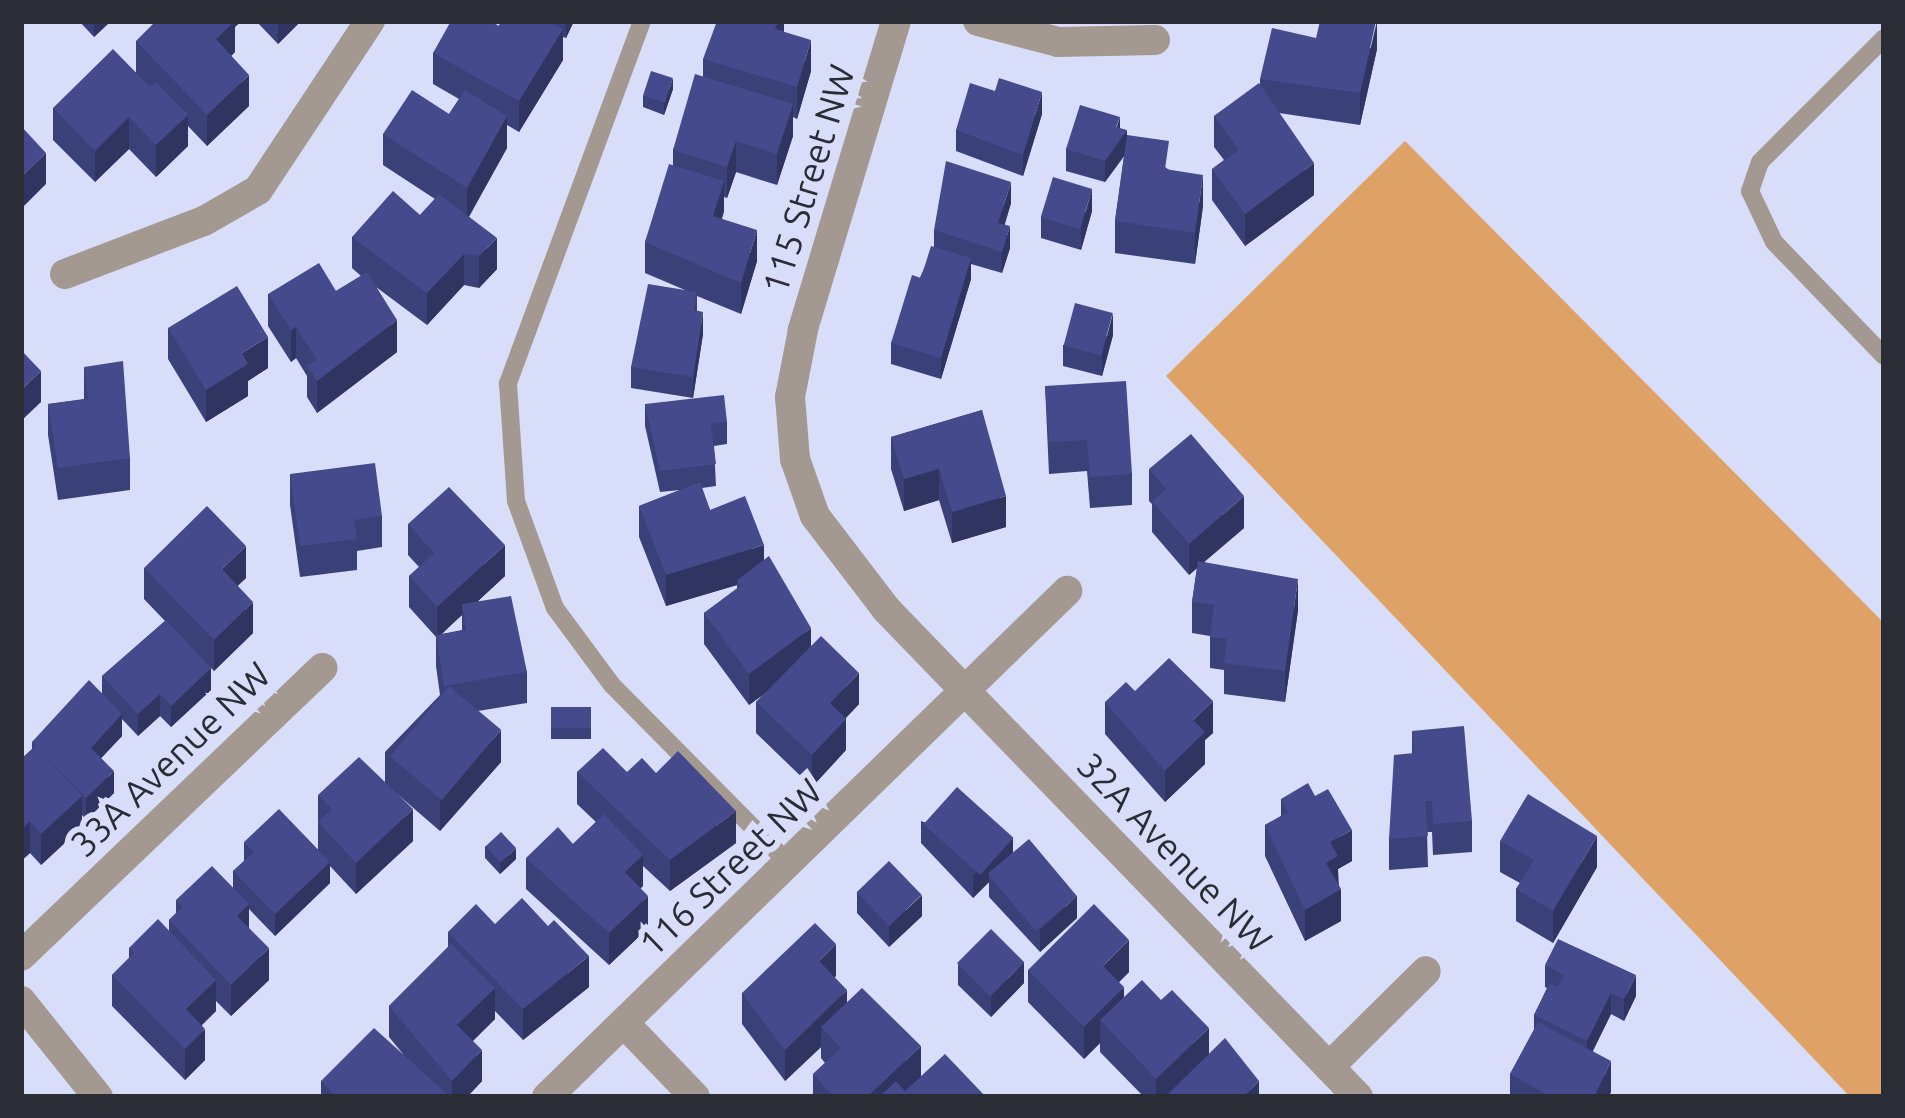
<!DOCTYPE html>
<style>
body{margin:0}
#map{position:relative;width:1905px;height:1118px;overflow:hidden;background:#d8defa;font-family:Ubuntu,sans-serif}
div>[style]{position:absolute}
.forest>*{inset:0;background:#dea266}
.service>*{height:18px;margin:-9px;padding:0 9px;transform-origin:9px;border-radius:9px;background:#a39990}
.minor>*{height:30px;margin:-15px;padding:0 15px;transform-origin:15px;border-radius:15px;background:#a39990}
.wall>*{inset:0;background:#3a4078;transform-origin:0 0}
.shaded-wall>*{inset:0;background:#303461}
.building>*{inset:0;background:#444a8b;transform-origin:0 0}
span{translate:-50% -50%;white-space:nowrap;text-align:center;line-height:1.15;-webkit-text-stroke:12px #d8defa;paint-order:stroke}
.street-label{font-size:36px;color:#2a2c36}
.frame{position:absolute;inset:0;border:24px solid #2a2c36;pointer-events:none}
</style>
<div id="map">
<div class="forest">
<div style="clip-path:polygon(1405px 141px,1884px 623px,1884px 1097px,1850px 1097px,1166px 376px)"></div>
</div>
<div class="service">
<div style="left:642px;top:21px;width:387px;rotate:110.3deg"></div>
<div style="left:508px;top:384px;width:117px;rotate:86.1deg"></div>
<div style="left:516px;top:501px;width:114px;rotate:70deg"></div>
<div style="left:555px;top:608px;width:96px;rotate:53.5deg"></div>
<div style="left:612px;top:685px;width:252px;rotate:45.3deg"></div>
<div style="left:1884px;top:38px;width:175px;rotate:135deg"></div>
<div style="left:1760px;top:162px;width:31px;rotate:109deg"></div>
<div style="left:1750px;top:191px;width:56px;rotate:64.8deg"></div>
<div style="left:1774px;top:242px;width:158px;rotate:46deg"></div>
</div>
<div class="minor">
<div style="left:896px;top:21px;width:323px;rotate:106.8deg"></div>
<div style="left:803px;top:330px;width:68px;rotate:101deg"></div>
<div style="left:790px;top:397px;width:62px;rotate:85.4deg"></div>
<div style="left:795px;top:459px;width:60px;rotate:70.7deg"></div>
<div style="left:815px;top:516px;width:117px;rotate:52.6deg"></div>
<div style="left:886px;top:609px;width:679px;rotate:45.95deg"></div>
<div style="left:978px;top:21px;width:83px;rotate:14.7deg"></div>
<div style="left:1058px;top:42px;width:97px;rotate:-1.2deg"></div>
<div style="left:65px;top:274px;width:149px;rotate:-20.9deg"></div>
<div style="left:204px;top:221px;width:62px;rotate:-29.9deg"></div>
<div style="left:258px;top:190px;width:203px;rotate:-56.5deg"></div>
<div style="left:21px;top:956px;width:417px;rotate:-43.7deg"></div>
<div style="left:21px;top:1001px;width:123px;rotate:51.3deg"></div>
<div style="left:625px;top:1024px;width:101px;rotate:46.2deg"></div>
<div style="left:1329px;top:1067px;width:136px;rotate:-44.7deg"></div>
<div style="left:547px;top:1097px;width:726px;rotate:-44.22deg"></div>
</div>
<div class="wall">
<div style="clip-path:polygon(79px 21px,111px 21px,94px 37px)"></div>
<div style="clip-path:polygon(256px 21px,301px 21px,278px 44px)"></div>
<div style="clip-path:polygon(501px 21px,574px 21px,566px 38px,563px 37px,563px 60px,519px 132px,507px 125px,507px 148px,469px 217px,497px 269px,479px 288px,464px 285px,427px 325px,376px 287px,397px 352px,317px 413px,307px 397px,307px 376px,296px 358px,291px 362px,268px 326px,268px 294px,336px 291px,361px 276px,352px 268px,352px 237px,420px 215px,435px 199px,383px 165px,383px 134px,449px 114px,459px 99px,433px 84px,433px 53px,499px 26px)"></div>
<div style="clip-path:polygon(784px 21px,784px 32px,811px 71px,797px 119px,793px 117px,793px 136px,777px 185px,736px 172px,727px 198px,724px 197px,722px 219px,757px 261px,741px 314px,697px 296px,697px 311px,703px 334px,693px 398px,631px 388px,631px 367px,685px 290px,645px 273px,645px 242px,673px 165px,673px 150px,703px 76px,703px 59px)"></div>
<div style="clip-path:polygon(235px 27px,235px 52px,231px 56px,249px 106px,207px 146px,188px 126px,188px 146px,156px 177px,129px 149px,95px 182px,53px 140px,53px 108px,136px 72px,136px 41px)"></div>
<div style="clip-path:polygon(1316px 38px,1377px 49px,1360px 125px,1279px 113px,1314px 195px,1245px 246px,1212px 200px,1212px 169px,1224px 160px,1214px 147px,1214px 116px,1260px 85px,1260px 79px)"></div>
<div style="clip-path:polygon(673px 89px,664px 115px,643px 107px,643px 96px)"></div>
<div style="clip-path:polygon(1042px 114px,1023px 176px,956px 151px,956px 130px)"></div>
<div style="clip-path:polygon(1120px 128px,1127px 138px,1169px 170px,1203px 206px,1195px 264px,1115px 253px,1115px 221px,1124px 156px,1105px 182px,1066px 171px,1066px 149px)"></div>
<div style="clip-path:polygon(1011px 203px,1005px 224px,1010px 248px,1002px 273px,971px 264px,971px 279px,941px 379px,891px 364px,891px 343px,934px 246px,934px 230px)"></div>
<div style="clip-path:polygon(1092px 211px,1081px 250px,1041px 238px,1041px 217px)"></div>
<div style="clip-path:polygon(168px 328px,268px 368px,248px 381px,248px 396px,206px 422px,168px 359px)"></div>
<div style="clip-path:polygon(1113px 335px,1102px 376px,1063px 366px,1063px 345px)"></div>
<div style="clip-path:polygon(84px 367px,130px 458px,130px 490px,58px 500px,48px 435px,48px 404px,84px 399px)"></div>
<div style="clip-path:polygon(1045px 386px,1132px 474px,1132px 505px,1090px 508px,1087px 471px,1049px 474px)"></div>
<div style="clip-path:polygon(645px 404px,727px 422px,727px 444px,714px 446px,716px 486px,702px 488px,710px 510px,764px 560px,811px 646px,859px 704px,846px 718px,846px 750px,812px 787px,756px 733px,756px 702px,764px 694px,749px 705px,704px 644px,704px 613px,737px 589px,737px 585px,666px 606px,639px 537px,639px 506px,680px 490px,660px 492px,645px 426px)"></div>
<div style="clip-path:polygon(982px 410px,1006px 527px,952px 543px,939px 500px,904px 511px,891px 469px,891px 437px)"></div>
<div style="clip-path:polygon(1149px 469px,1244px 528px,1204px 562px,1298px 610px,1285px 702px,1224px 694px,1224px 670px,1210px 668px,1210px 636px,1192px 633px,1192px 602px,1197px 568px,1189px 575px,1152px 532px,1152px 504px,1149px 501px)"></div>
<div style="clip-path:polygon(290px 474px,382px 516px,382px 547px,357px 551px,357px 570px,300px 577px,290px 505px)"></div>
<div style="clip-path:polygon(evenodd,408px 524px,505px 576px,478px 601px,527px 672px,527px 703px,478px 711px,501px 762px,440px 831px,396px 793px,413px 841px,356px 894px,330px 866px,330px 883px,275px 936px,249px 909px,249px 928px,269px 980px,231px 1016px,216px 1001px,216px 1011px,202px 1025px,205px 1060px,185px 1080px,112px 1006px,112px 975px,129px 958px,129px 948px,169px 931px,169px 920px,176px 913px,176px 900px,233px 888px,233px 871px,244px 861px,244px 842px,318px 849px,318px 795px,385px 782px,385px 752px,440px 695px,436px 666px,436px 637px,409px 607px,409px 576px,419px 567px,408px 555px,408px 524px,462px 615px,462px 630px,442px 634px,452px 624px,462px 615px)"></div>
<div style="clip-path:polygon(144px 568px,246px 578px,237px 586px,253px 633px,214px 671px,211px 668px,211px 690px,171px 727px,160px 716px,138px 736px,122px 719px,122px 736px,101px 758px,114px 793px,86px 820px,82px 815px,82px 827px,41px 865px,30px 853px,21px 861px,21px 759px,32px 749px,32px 742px,102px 693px,102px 676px,165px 621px,144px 599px)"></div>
<div style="clip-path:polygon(1135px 691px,1213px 733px,1205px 740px,1205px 764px,1165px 802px,1105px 734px,1105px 702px)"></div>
<div style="left:551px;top:707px;width:40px;height:32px"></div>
<div style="clip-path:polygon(1412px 731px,1472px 821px,1472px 852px,1433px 855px,1432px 832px,1427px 832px,1428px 867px,1389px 870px,1389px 839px,1412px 753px)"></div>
<div style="clip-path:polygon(577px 772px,656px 773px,736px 843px,670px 891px,643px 866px,643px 886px,640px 888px,648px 928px,609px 965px,526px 889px,526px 858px,573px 844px,596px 822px,577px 804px)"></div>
<div style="clip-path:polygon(1315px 796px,1352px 861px,1338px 869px,1341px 921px,1305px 941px,1265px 856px,1265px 825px,1281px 816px,1281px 799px)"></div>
<div style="clip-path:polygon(921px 821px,1013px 854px,1077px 918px,1040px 952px,989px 897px,989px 882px,973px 898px,921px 843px)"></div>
<div style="clip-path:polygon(1500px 841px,1597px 867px,1553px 943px,1516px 921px,1516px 889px,1520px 883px,1500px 872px)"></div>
<div style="clip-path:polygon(485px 846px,516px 859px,500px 874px,485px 858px)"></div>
<div style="clip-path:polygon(857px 892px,922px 916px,889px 947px,857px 913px)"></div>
<div style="clip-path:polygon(495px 924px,589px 987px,523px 1040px,495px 1011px,495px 1019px,473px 1041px,482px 1081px,467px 1097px,321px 1097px,321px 1081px,403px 1054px,389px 1037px,389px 1006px,448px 947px,448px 932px)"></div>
<div style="clip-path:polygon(958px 964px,1024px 983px,991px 1017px,958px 985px)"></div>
<div style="clip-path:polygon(1545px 965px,1636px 996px,1624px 1021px,1611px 1014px,1593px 1051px,1611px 1092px,1608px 1097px,1510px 1097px,1510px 1074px,1534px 1030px,1534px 1015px,1547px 988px,1545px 987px)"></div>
<div style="clip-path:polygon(1028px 970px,1129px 972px,1119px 982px,1124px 997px,1209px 1054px,1259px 1097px,1144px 1097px,1100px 1052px,1100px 1043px,1084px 1059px,1028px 1002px)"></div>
<div style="clip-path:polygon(836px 976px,834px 977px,847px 1002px,921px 1076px,986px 1097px,813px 1097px,813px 1074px,825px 1063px,821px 1058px,821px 1047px,785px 1081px,742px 1024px,742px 993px)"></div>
</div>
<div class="shaded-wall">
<div style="clip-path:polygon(94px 21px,111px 21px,94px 37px)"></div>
<div style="clip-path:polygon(232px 21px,242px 21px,235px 27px,235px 52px,216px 71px,216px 39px)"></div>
<div style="clip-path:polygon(278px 21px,301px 21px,278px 44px)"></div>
<div style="clip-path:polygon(566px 21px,574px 21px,566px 38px)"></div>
<div style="clip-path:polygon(778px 21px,784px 21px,784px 31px,775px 29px)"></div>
<div style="clip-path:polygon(1377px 21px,1377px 49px,1360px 125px,1360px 93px)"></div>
<div style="clip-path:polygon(563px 29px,563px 60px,519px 132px,519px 101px)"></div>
<div style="clip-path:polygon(811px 40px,811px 71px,797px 119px,797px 87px)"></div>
<div style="clip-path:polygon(249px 75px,249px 106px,207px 146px,207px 115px)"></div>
<div style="clip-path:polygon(673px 78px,673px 89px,664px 115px,664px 104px)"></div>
<div style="clip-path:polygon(1042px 92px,1042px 114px,1023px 176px,1023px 155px)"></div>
<div style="clip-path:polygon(793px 104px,793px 136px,777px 185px,777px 154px)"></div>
<div style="clip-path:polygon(188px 115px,188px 146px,156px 177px,156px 145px)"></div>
<div style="clip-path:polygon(507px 116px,507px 148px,467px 219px,467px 188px)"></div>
<div style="clip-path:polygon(129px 117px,129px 149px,95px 182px,95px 151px)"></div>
<div style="clip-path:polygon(1120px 117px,1120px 139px,1127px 130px,1127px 152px,1105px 182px,1105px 161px)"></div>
<div style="clip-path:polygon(736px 141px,736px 172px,727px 198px,727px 167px)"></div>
<div style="clip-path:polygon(46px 153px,46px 184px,21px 209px,21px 177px)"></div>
<div style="clip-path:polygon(1314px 163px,1314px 195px,1245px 246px,1245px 214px)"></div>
<div style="clip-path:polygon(1203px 175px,1203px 206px,1195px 264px,1195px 233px)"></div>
<div style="clip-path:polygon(724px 181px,724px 212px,713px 247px,713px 216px)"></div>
<div style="clip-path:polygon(1011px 182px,1011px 203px,998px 244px,998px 223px)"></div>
<div style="clip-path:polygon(1092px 189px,1092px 211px,1081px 250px,1081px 228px)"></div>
<div style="clip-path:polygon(1010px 226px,1010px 248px,1002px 273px,1002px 252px)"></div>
<div style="clip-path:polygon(757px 230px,757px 261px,741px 314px,741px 283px)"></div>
<div style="clip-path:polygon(497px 238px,497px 269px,479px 288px,479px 256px)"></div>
<div style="clip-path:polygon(464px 254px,464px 285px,427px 325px,427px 293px)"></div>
<div style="clip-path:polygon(971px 258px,971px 279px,941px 379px,941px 358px)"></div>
<div style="clip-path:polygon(703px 312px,703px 334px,693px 398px,693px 377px)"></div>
<div style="clip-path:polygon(1113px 313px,1113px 335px,1102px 376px,1102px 355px)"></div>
<div style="clip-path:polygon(397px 320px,397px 352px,317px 413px,317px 381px)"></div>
<div style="clip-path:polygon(296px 327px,296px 358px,291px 362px,291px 330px)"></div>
<div style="clip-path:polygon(268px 337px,268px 368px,248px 381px,248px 396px,206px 422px,206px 390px,242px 353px)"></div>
<div style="clip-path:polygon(41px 371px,41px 402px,21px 421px,21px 390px)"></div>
<div style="clip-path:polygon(939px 469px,939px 500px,904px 511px,904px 479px)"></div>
<div style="clip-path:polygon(1006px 496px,1006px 527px,952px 543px,952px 512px)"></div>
<div style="clip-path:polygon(1244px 496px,1244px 528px,1189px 575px,1189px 544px)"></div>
<div style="clip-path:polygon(505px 545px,505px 576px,464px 614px,462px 604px,462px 615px,437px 638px,437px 607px)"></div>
<div style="clip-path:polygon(764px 545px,764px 576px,737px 580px,737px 585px,666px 606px,666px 575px)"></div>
<div style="clip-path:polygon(246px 546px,246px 578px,222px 601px,222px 569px)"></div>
<div style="clip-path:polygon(1298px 579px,1298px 610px,1285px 702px,1285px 671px)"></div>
<div style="clip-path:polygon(253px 602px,253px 633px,214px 671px,214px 640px)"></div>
<div style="clip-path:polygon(811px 628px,811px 660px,749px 705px,749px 674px)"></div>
<div style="clip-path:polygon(211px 668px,211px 690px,171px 727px,171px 706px)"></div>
<div style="clip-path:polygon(859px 673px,859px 704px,830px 734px,830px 703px)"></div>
<div style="clip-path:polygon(160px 694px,160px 716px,138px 736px,138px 714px)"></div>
<div style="clip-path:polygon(1213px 701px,1213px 733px,1205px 740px,1205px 764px,1165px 802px,1165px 771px,1193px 720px)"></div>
<div style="clip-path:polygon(122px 714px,122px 736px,91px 769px,91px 748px)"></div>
<div style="clip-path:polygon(846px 719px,846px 750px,812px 787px,812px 755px)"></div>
<div style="clip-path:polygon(501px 730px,501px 762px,440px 831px,440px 800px)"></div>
<div style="clip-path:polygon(114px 771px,114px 793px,86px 820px,86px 798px)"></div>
<div style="clip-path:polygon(82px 796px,82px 827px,41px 865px,41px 834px)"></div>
<div style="clip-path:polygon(413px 809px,413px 841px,356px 894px,356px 863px)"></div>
<div style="clip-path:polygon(736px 811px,736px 843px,670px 891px,670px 860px)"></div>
<div style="clip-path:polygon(30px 821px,30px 853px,21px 861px,21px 830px)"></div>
<div style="clip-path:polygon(1352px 830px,1352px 861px,1338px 869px,1338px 887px,1326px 863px,1330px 842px)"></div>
<div style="clip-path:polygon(1597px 836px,1597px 867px,1553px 943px,1553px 911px)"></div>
<div style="clip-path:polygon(1013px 838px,1013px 860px,989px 876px,989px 882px,973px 898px,973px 876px)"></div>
<div style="clip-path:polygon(516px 848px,516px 859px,500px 874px,500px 863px)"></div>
<div style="clip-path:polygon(643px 855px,643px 886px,625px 903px,625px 872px)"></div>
<div style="clip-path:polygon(330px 862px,330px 883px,275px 936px,275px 914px)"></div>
<div style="clip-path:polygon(1341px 889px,1341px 921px,1305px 941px,1305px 910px)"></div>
<div style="clip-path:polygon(922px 895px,922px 916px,889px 947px,889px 926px)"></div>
<div style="clip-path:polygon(648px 896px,648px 928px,609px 965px,609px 933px)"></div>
<div style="clip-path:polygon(1077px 896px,1077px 918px,1040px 952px,1040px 930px)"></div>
<div style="clip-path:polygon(249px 904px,249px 936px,237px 916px)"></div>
<div style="clip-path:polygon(1129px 940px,1129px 972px,1103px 998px,1103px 966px)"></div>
<div style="clip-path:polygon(836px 944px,836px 976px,819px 992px,819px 961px)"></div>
<div style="clip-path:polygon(269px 948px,269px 980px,231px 1016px,231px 985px)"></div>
<div style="clip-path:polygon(589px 956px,589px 987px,523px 1040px,523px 1009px)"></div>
<div style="clip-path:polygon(1024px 962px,1024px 983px,991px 1017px,991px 996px)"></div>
<div style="clip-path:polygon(1636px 975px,1636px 996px,1624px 1021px,1624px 999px)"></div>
<div style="clip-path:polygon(216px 980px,216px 1011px,186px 1040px,186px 1009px)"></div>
<div style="clip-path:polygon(1124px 987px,1124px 1019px,1100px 1020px,1100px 1043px,1084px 1059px,1084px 1027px)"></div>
<div style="clip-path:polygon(495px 988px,495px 1019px,457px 1056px,457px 1025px)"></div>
<div style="clip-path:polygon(847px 990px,847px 1022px,821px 1027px,821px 1047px,785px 1081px,785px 1050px)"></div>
<div style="clip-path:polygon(1611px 993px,1611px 1014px,1587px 1062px,1587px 1041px)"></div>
<div style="clip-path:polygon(1209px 1028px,1209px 1059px,1170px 1097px,1156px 1097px,1156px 1079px)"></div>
<div style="clip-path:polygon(205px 1029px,205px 1060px,185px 1080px,185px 1049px)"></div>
<div style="clip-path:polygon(921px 1046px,921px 1077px,900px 1097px,867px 1097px)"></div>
<div style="clip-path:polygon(482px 1050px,482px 1081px,467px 1097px,452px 1097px,452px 1081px)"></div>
<div style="clip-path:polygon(1611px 1061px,1611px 1092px,1608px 1097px,1594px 1097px)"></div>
<div style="clip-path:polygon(1259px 1081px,1259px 1097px,1243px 1097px)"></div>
</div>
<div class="building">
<div style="clip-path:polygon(156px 21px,235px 21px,216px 39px,249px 75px,207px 115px,136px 41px)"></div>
<div style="clip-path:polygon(451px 21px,490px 21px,499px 26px,501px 21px,548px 21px,563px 29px,519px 101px,433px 53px)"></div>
<div style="clip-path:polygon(717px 21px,778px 21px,775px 29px,811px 40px,797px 87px,703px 59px)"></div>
<div style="clip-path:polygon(1320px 21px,1376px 21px,1360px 93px,1260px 79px,1272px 28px,1316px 38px)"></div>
<div style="clip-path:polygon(113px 49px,150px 87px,156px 82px,188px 115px,156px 145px,129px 117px,95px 151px,53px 108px)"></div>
<div style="left:651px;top:71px;width:23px;height:26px;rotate:18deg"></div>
<div style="clip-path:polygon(695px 74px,793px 104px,777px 154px,736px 141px,727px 167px,673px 150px)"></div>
<div style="clip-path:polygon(999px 78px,1042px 92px,1023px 155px,956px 130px,970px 83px,995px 91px)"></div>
<div style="clip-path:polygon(1259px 83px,1314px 163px,1245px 214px,1212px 169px,1239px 150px,1214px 116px)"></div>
<div style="clip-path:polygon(412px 90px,449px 114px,465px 90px,507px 116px,467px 188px,383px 134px)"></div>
<div style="clip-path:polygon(1080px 105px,1120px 117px,1116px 127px,1127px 130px,1105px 161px,1066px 149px)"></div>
<div style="clip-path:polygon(21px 126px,46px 153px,21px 177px)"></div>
<div style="clip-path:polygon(1127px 135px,1169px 141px,1165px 169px,1203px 175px,1195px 233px,1115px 221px)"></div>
<div style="clip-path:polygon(946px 161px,1011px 182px,998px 223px,1010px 226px,1002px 252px,934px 230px)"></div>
<div style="clip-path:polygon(669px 164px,724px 181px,713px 216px,757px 230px,741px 283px,645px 242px)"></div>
<div style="left:1053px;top:177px;width:41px;height:42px;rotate:17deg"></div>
<div style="clip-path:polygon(393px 191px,420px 215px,439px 194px,497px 238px,479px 256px,464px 254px,427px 293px,352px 237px)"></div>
<div style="clip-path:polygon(931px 246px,971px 258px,941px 358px,891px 343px,912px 275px,921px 278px)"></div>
<div style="clip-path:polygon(319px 263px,336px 291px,367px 272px,397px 320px,317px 381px,307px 365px,317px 360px,296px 327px,291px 330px,268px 294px)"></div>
<div style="clip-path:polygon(648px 284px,697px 292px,694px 310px,703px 312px,693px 377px,631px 367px)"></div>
<div style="clip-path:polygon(237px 286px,268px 337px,242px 353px,248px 364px,206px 390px,168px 328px)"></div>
<div style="left:1075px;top:303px;width:39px;height:44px;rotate:15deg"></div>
<div style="clip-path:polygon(21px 350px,41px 371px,21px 390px)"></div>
<div style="clip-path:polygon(123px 361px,130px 458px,58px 468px,48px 404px,88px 399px,84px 367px)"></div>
<div style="clip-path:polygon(1126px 381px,1132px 474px,1090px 477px,1087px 440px,1049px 442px,1045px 386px)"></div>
<div style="clip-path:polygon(724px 395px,727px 422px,711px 424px,716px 464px,660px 471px,645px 404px)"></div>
<div style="clip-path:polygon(982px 410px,1006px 496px,952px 512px,939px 469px,904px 479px,891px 437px)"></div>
<div style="clip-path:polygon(1191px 434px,1244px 496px,1189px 544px,1152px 501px,1166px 489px,1149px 469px)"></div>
<div style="clip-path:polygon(375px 463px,382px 516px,354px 520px,357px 539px,300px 546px,290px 474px)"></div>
<div style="clip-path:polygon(700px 482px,710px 510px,745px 496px,764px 545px,666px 575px,639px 506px)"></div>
<div style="clip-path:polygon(449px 487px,505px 545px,437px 607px,409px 576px,434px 553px,408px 524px)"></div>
<div style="clip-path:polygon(207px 506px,246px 546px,222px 569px,253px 602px,214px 640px,144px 568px)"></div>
<div style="clip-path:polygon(769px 556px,811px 628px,749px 674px,704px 613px,740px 586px,737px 580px)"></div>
<div style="clip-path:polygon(1198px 561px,1298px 579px,1285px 671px,1224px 663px,1227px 639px,1210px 637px,1214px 605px,1192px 602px)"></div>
<div style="clip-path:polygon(511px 596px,527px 672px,444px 686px,436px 635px,466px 630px,462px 604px)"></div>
<div style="clip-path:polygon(166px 620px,211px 668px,171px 706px,160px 694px,138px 714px,102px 676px)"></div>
<div style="clip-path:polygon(821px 636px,859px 673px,830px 703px,846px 719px,812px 755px,756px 702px)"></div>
<div style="clip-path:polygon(1169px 658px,1213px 701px,1193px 720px,1205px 732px,1165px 771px,1105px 702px,1126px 682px,1135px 691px)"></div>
<div style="clip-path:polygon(89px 680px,122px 714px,91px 748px,114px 771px,86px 798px,32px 742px)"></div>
<div style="left:449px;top:686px;width:68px;height:92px;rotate:40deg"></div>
<div style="left:551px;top:707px;width:40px;height:21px"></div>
<div style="clip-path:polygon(1464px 726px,1472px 821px,1433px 824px,1432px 801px,1425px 801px,1428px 836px,1389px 839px,1394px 755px,1414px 753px,1412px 731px)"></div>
<div style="clip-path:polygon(36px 746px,82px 796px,41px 834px,30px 821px,21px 830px,21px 759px)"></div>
<div style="clip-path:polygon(603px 748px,627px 772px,642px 758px,656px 773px,678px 751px,736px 811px,670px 860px,577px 772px)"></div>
<div style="clip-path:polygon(359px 757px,413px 809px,356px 863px,318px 822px,332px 809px,318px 795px)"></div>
<div style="clip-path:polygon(1308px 783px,1315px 796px,1328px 789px,1352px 830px,1330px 842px,1338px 856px,1326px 863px,1341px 889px,1305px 910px,1265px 825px,1288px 812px,1281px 799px)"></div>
<div style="left:957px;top:787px;width:76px;height:50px;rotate:42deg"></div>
<div style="clip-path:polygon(1528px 794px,1597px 836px,1553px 911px,1516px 889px,1534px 860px,1500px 841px)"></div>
<div style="clip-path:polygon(279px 809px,330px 862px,275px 914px,233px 871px,254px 852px,244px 842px)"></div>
<div style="clip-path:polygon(604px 814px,643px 855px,625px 872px,648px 896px,609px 933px,526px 858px,558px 827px,573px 844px)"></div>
<div style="left:501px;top:832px;width:22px;height:21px;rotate:47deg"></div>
<div style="left:1029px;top:839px;width:75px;height:54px;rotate:50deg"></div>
<div style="left:889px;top:861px;width:47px;height:45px;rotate:46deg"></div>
<div style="clip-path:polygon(212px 866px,249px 904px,237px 916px,269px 948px,231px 985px,169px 920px,183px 907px,176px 900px)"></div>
<div style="clip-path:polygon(522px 898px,548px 926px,554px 920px,589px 956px,523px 1009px,448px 932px,476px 904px,495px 924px)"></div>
<div style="clip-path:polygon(1094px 904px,1129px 940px,1103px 966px,1124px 987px,1084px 1027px,1028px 970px)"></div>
<div style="clip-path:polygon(158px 919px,216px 980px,186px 1009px,205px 1029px,185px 1049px,112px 975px,134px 953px,129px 948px)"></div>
<div style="clip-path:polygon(815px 923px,836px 944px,819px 961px,847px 990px,785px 1050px,742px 993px)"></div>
<div style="left:991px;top:929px;width:47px;height:48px;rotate:45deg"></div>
<div style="clip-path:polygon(1558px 939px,1636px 975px,1624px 999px,1611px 993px,1587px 1041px,1534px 1015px,1550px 983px,1558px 987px,1564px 975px,1545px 965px)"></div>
<div style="clip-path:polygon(451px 944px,495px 988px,457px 1025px,482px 1050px,452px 1081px,389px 1006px)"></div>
<div style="clip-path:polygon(1142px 980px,1161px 1000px,1172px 990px,1209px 1028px,1156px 1079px,1100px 1020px)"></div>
<div style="clip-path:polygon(862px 988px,921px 1046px,867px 1097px,834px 1097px,813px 1074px,841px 1048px,821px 1027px)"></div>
<div style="clip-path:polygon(1538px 1022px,1611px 1061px,1594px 1097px,1551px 1097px,1510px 1074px)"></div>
<div style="clip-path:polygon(374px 1028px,446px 1093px,442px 1097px,372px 1095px,336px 1097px,321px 1081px)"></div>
<div style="clip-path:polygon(1225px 1038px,1259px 1081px,1243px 1097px,1165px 1097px)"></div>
<div style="clip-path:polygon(945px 1054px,986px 1097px,879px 1097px,896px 1081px,905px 1091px)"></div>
</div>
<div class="street-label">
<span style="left:808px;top:179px;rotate:-73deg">115 Street NW</span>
<span style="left:170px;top:759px;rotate:-44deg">33A Avenue NW</span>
<span style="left:1175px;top:852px;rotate:46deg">32A Avenue NW</span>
<span style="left:730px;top:867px;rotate:-44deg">116 Street NW</span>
</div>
<div class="frame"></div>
</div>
